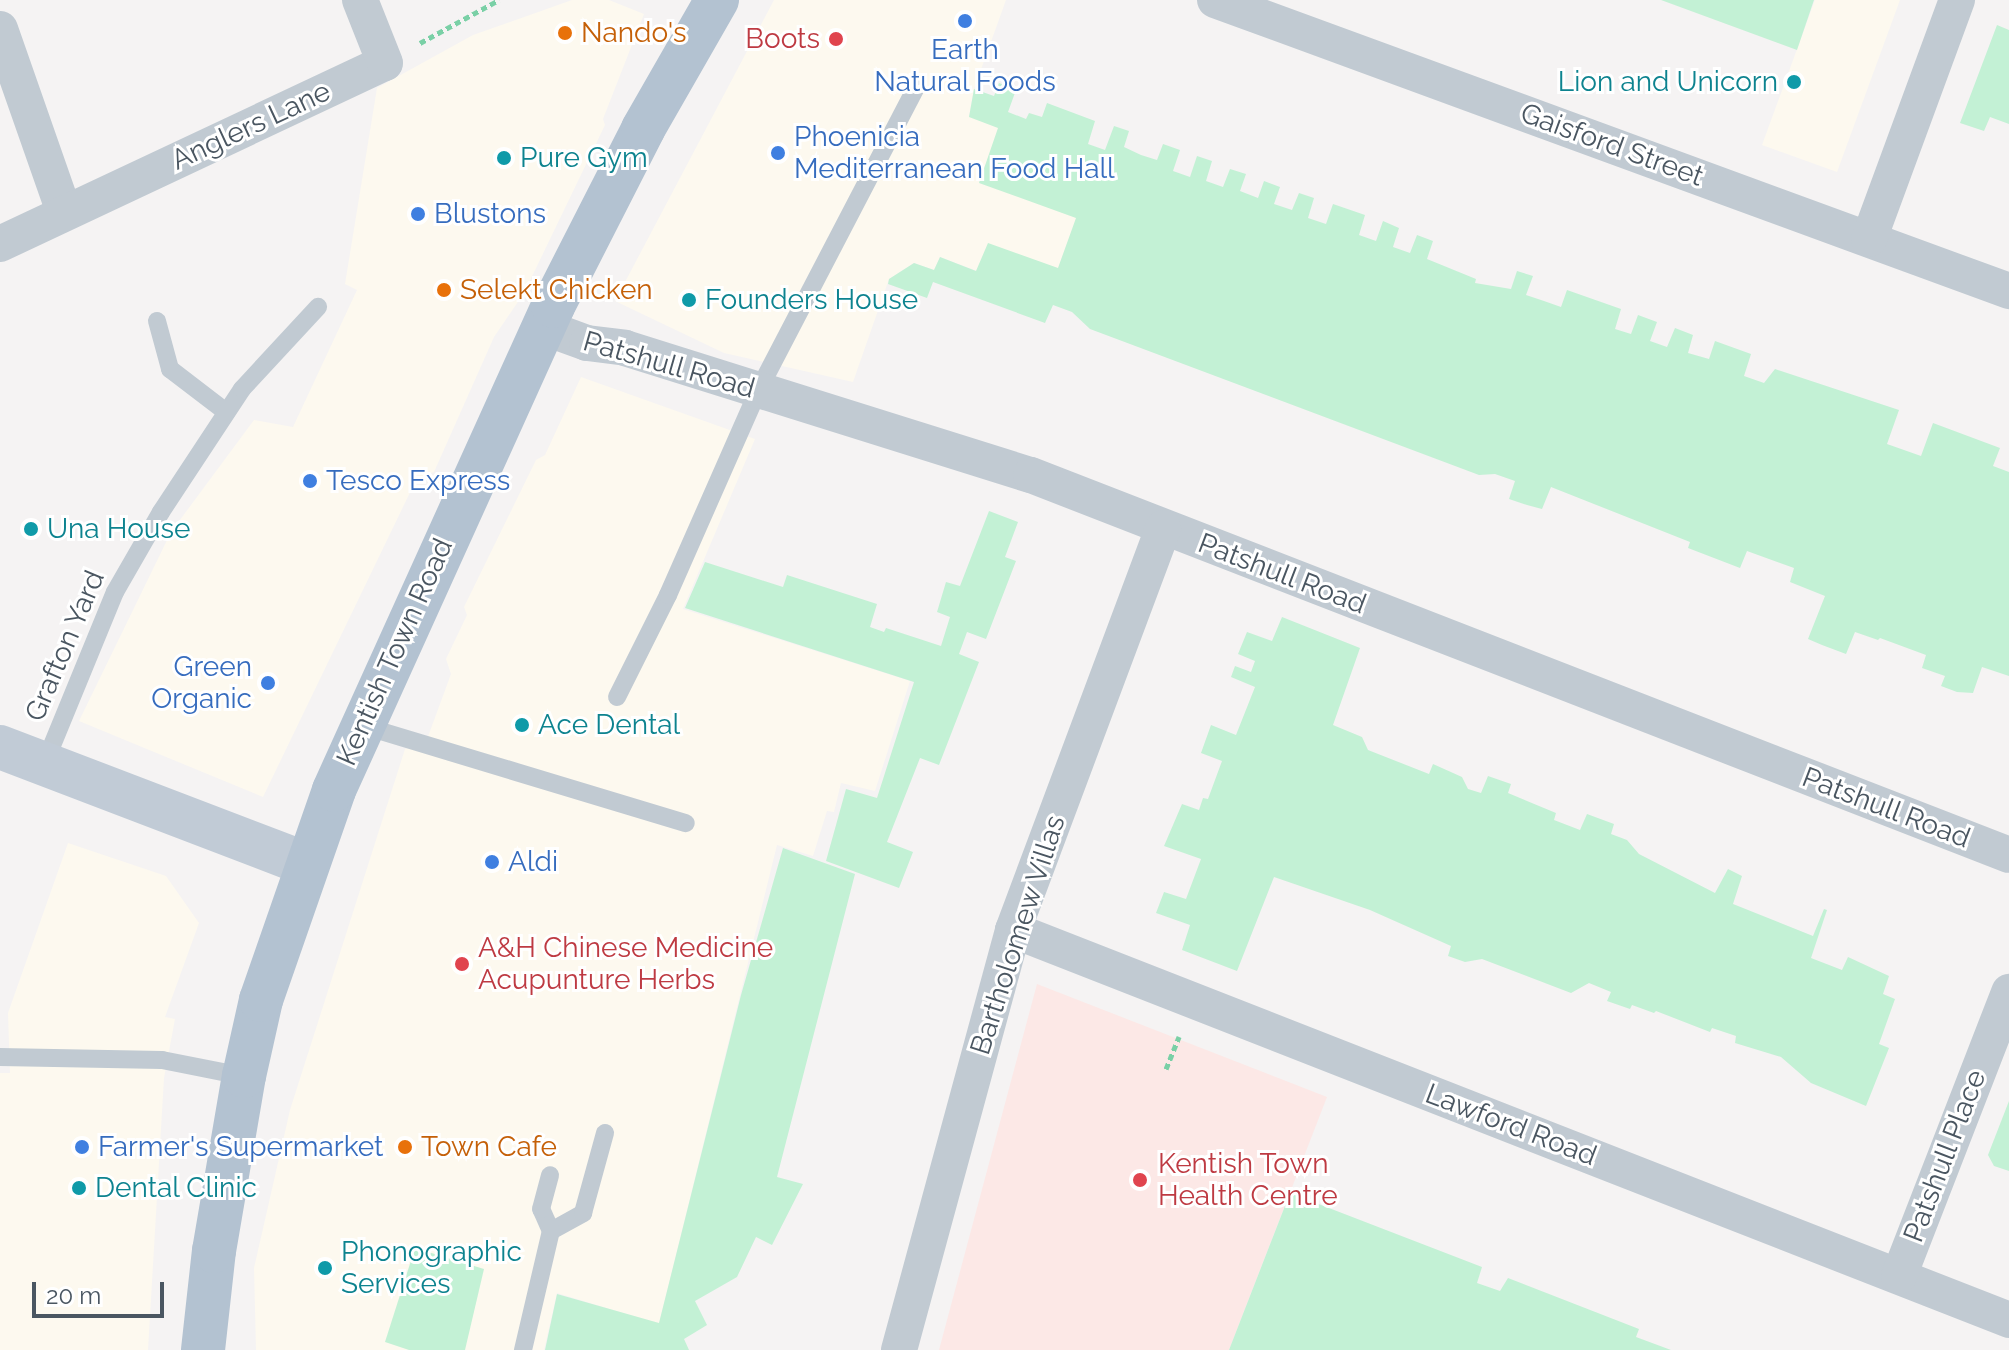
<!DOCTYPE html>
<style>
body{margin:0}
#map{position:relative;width:2009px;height:1350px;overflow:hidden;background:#f5f3f3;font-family:Raleway,sans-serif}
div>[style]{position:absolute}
.commercial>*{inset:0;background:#fdf9ef}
.medical>*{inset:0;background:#fce8e6}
.green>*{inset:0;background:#c3f1d5}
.path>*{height:5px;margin-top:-2.5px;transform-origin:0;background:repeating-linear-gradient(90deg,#7ad0a6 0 6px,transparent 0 10px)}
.lane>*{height:18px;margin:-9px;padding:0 9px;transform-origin:9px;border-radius:9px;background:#c1cad2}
.street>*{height:36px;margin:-18px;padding:0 18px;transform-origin:18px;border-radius:18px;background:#c1cad2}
.secondary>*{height:44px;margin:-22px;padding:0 22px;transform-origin:22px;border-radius:22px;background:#c1cbd6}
.primary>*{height:44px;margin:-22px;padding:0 22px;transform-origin:22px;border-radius:22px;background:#b3c2d1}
.dots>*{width:22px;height:22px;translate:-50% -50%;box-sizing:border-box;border:4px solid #fff;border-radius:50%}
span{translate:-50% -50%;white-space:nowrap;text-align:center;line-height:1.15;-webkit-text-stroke:6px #fff;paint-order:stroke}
.food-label{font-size:28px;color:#c56008}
.left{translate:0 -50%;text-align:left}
.health-label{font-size:28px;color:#be3a42}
.right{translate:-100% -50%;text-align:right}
.shop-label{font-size:28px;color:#366cbe}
.culture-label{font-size:28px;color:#0d838f}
.street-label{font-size:28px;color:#4a5661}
.scale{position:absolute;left:32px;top:1282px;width:132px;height:36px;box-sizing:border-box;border:4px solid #4a5661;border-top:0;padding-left:10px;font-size:24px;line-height:28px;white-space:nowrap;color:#4a5661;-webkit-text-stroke:6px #fff;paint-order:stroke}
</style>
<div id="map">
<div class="commercial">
<div style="clip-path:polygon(572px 0,609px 0,644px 14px,603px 119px,605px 125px,524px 293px,494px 337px,434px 472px,417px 478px,263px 797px,79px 721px,171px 532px,254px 420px,293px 427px,357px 290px,345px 284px,377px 88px,473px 35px)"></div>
<div style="clip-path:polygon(774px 0,1006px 0,974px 89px,969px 116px,999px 128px,979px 182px,1077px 218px,1058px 268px,977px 271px,940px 257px,934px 270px,914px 263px,889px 279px,853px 382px,724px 353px,615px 301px)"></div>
<div style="clip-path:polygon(1815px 0,1900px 0,1837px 172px,1762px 145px)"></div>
<div style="clip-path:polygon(581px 377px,755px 439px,683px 609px,910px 681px,875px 791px,841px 783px,834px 812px,827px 811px,813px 856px,777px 845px,659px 1324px,557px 1293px,544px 1350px,256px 1350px,254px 1268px,290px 1110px,405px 749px,426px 742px,451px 674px,446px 659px,467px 615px,464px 607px,536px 460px,545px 455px)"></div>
<div style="clip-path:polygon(68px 843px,166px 876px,199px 923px,165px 1017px,175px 1019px,164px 1078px,148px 1350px,0 1350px,0 1073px,10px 1073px,8px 1013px)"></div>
</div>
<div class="medical">
<div style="clip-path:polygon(1037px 984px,1327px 1097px,1229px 1350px,939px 1350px)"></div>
</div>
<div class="green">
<div style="clip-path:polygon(1661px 0,1814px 0,1797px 50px)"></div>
<div style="clip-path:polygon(1997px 25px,2009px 30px,2009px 124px,1990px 117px,1984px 131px,1960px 123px)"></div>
<div style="clip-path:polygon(999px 83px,1016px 90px,1008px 112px,1026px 119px,1029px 113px,1042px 117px,1047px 103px,1095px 121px,1088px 144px,1105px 150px,1114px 126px,1129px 131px,1124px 147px,1141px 155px,1157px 160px,1163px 144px,1180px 150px,1173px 171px,1190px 177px,1197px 156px,1212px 161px,1206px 181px,1223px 187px,1230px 169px,1246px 174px,1240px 191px,1258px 198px,1264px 181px,1280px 187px,1274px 204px,1292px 210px,1299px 193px,1314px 198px,1308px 218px,1326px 224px,1333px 204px,1365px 215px,1359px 235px,1376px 241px,1383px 221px,1399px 228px,1393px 247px,1410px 253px,1417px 235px,1433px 241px,1427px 259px,1476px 279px,1475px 283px,1511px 289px,1517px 271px,1533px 276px,1526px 295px,1544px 301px,1561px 307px,1567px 290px,1621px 309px,1615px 329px,1631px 334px,1638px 315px,1657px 322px,1650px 341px,1667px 347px,1675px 328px,1693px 335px,1688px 353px,1709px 359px,1715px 341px,1751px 354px,1744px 376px,1764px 383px,1775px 369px,1899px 410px,1887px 444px,1921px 456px,1933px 423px,2000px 448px,1993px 466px,2009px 472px,2009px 676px,1982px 667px,1973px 693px,1957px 692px,1941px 686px,1945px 676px,1922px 668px,1926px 655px,1880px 638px,1878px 640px,1855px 632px,1846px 654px,1822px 645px,1808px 639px,1825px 596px,1790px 582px,1794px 568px,1747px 551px,1740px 568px,1688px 548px,1690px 542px,1551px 487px,1542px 509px,1527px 505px,1509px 499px,1515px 481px,1495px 474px,1479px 475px,1090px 329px,1072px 312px,1053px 305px,1045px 323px,933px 282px,927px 298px,888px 284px,889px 279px,914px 263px,934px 270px,940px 257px,976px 271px,988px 243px,1058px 268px,1076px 218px,979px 183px,998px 128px,969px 117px,974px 89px,994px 96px)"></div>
<div style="clip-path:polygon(989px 511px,1018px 522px,1005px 557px,1016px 561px,986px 639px,967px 632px,959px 654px,979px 662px,939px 765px,920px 758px,887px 842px,913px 852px,899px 888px,826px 861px,846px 789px,877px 798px,914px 682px,685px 608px,705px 562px,783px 587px,787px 575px,877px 604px,870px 627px,884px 632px,886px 628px,941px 646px,950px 617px,937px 612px,946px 582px,960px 586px)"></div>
<div style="clip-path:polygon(1282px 617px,1360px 648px,1333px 725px,1362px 737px,1368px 750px,1429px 774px,1433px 764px,1462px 777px,1468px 789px,1481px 793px,1488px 776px,1511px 784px,1508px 793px,1556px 813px,1554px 820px,1580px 830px,1587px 814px,1614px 824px,1611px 834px,1627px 840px,1639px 854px,1715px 893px,1728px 869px,1742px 876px,1733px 904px,1813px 936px,1824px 909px,1827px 910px,1811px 958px,1842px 970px,1848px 957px,1889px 976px,1883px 994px,1895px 999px,1879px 1044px,1889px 1048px,1866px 1106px,1811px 1083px,1781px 1057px,1735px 1043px,1736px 1036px,1712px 1028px,1710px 1032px,1656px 1011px,1654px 1013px,1632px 1005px,1630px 1009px,1607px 1001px,1611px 992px,1589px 983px,1571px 993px,1482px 959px,1465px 962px,1448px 956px,1451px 946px,1370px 910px,1274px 877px,1237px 971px,1182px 950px,1190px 925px,1156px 913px,1164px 892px,1186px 899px,1201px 859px,1164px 846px,1182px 804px,1199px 810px,1203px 798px,1208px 799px,1222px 761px,1201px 753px,1211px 725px,1236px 735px,1255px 687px,1231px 677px,1235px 666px,1251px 672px,1255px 661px,1238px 654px,1247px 632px,1272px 641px)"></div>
<div style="clip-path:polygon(783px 848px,855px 874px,777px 1177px,803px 1184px,772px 1245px,756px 1237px,737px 1277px,695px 1301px,707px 1325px,684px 1339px,689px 1350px,545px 1350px,557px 1294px,659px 1323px,741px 995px)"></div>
<div style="clip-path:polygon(2009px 1101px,2009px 1171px,1994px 1166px,1988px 1155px)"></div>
<div style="clip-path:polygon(1290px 1193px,1482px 1267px,1477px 1283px,1500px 1291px,1508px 1278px,1639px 1329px,1636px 1337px,1671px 1350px,1229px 1350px)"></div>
<div style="clip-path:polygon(415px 1248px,484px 1269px,465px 1350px,409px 1350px,385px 1342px)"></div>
</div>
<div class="path">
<div style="left:420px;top:43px;width:90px;rotate:-28.6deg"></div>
<div style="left:1166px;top:1069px;width:35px;rotate:-68deg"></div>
</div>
<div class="lane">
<div style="left:157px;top:321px;width:50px;rotate:74.8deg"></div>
<div style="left:170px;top:369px;width:71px;rotate:37.5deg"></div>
<div style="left:617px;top:697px;width:114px;rotate:-63.4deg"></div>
<div style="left:668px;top:595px;width:223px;rotate:-66.2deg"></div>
<div style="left:758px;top:391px;width:344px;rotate:-62.5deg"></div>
<div style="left:364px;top:726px;width:336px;rotate:16.8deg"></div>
<div style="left:44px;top:765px;width:187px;rotate:-67.7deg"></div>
<div style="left:115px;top:592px;width:92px;rotate:-60.1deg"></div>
<div style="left:161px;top:512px;width:147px;rotate:-56.6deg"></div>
<div style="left:242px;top:389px;width:112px;rotate:-47.2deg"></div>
<div style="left:0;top:1057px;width:162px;rotate:1.1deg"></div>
<div style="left:162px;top:1060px;width:83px;rotate:11.2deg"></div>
<div style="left:551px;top:1231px;width:37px;rotate:-29deg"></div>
<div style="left:583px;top:1213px;width:83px;rotate:-74.6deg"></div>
<div style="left:523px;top:1350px;width:122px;rotate:-76.8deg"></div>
<div style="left:551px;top:1231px;width:24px;rotate:-114deg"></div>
<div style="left:541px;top:1209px;width:35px;rotate:-75deg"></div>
</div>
<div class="street">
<div style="left:1215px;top:0;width:846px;rotate:20.13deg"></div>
<div style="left:0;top:29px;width:194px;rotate:70.7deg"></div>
<div style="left:1869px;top:239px;width:255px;rotate:-69.8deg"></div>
<div style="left:0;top:244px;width:425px;rotate:-25.2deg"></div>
<div style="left:385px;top:63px;width:68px;rotate:-111.6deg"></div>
<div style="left:543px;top:327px;width:47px;rotate:20deg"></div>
<div style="left:587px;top:343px;width:38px;rotate:7deg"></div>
<div style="left:625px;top:348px;width:425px;rotate:17.4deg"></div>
<div style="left:1031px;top:475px;width:1049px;rotate:21.23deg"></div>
<div style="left:1013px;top:930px;width:1070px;rotate:21.38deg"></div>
<div style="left:1899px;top:1276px;width:305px;rotate:-68.8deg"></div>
<div style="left:899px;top:1350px;width:435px;rotate:-74.8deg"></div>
<div style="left:1013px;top:930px;width:429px;rotate:-69.5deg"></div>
</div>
<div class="secondary">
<div style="left:0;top:747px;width:329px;rotate:20.9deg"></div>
</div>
<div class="primary">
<div style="left:203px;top:1350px;width:100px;rotate:-83.7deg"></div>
<div style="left:214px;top:1251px;width:178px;rotate:-80.3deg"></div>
<div style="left:244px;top:1076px;width:78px;rotate:-77.4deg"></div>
<div style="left:261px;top:1000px;width:222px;rotate:-70.8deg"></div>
<div style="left:334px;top:790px;width:531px;rotate:-65.65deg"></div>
<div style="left:553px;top:306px;width:199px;rotate:-63deg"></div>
<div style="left:643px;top:129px;width:149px;rotate:-60.2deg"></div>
</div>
<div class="dots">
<div style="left:965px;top:21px;background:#3f7fe0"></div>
<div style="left:565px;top:33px;background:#e8710a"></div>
<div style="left:836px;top:39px;background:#e0444e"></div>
<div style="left:1794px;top:82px;background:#0f9aa8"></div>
<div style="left:778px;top:153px;background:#3f7fe0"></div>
<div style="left:504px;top:158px;background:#0f9aa8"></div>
<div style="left:418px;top:214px;background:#3f7fe0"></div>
<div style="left:444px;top:290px;background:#e8710a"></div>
<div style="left:689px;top:300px;background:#0f9aa8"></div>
<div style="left:310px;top:481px;background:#3f7fe0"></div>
<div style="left:31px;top:529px;background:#0f9aa8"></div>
<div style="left:268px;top:683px;background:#3f7fe0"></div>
<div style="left:522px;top:725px;background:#0f9aa8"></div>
<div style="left:492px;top:862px;background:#3f7fe0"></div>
<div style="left:462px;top:964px;background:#e0444e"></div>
<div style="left:82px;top:1147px;background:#3f7fe0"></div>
<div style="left:405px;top:1147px;background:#e8710a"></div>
<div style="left:1140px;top:1180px;background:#e0444e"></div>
<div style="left:79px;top:1188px;background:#0f9aa8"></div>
<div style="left:325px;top:1268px;background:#0f9aa8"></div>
</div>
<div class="food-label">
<span class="left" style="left:581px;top:33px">Nando's</span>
<span class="left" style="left:460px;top:290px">Selekt Chicken</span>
<span class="left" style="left:421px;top:1147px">Town Cafe</span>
</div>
<div class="health-label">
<span class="right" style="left:820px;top:39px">Boots</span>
<span class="left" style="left:478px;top:964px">A&amp;H Chinese Medicine<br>Acupunture Herbs</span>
<span class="left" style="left:1158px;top:1180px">Kentish Town<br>Health Centre</span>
</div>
<div class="shop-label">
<span style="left:965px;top:66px">Earth<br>Natural Foods</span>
<span class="left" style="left:794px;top:153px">Phoenicia<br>Mediterranean Food Hall</span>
<span class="left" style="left:434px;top:214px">Blustons</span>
<span class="left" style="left:326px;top:481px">Tesco Express</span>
<span class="right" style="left:252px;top:683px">Green<br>Organic</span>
<span class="left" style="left:508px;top:862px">Aldi</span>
<span class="left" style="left:98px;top:1147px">Farmer's Supermarket</span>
</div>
<div class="culture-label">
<span class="right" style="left:1778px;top:82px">Lion and Unicorn</span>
<span class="left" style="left:520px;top:158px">Pure Gym</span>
<span class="left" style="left:705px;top:300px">Founders House</span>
<span class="left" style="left:47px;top:529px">Una House</span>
<span class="left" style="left:538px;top:725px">Ace Dental</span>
<span class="left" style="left:95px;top:1188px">Dental Clinic</span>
<span class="left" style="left:341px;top:1268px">Phonographic<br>Services</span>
</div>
<div class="street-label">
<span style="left:251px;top:126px;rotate:-25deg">Anglers Lane</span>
<span style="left:1612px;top:145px;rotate:20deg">Gaisford Street</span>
<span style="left:669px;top:365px;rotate:16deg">Patshull Road</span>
<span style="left:1282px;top:574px;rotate:21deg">Patshull Road</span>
<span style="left:65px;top:646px;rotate:-67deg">Grafton Yard</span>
<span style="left:395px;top:652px;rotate:-66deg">Kentish Town Road</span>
<span style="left:1886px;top:808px;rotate:21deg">Patshull Road</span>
<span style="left:1018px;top:935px;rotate:-72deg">Bartholomew Villas</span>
<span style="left:1511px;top:1125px;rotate:21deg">Lawford Road</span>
<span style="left:1945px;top:1156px;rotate:-69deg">Patshull Place</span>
</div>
<div class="scale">20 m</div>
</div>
